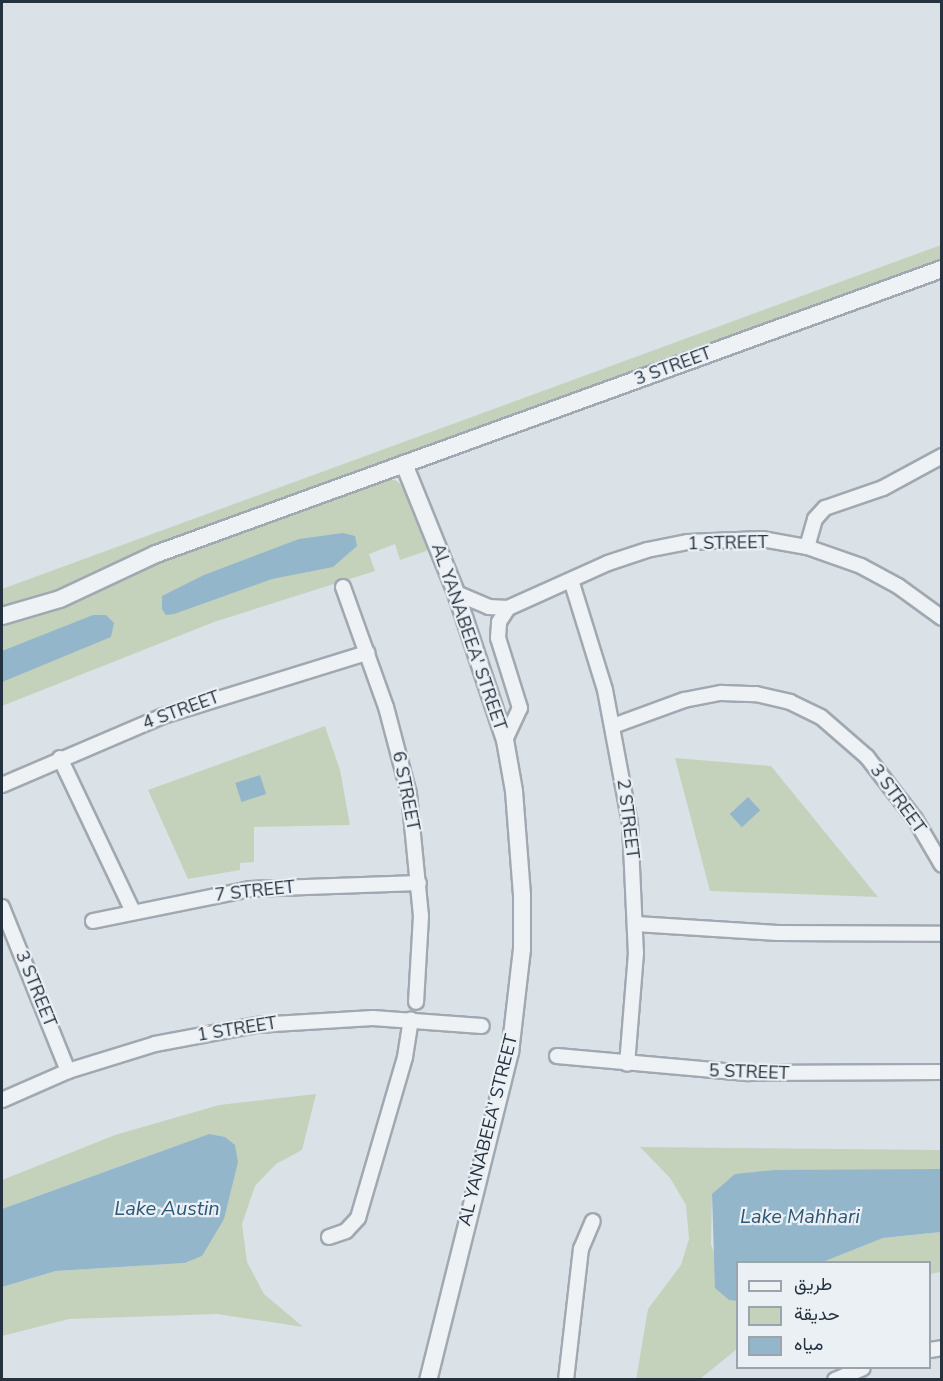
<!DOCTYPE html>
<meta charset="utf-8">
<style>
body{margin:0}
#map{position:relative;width:943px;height:1381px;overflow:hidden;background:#dbe2e7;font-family:"Nunito Sans",Vazirmatn,sans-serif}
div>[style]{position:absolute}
.green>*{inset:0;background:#c4d2bc}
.water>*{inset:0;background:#93b6cb;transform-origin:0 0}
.roads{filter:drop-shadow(2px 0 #a0a9b1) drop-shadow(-2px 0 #a0a9b1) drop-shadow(0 2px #a0a9b1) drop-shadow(0 -2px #a0a9b1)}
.minor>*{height:14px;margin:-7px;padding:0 7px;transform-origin:7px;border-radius:7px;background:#eef2f5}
.tertiary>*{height:16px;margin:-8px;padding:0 8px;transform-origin:8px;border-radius:8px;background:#eef2f5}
span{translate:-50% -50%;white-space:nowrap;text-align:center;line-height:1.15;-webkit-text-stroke:4.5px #ebf0f5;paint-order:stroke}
.street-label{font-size:18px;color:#24313e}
.water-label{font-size:20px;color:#2b5675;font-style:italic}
.frame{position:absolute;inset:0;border:3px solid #24313e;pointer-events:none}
.legend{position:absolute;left:736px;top:1261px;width:195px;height:108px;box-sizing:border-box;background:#ebf0f5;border:2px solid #9ba4ac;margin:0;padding:8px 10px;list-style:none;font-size:18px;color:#24313e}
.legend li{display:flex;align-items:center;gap:12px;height:30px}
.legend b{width:30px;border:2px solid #9ba4ac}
</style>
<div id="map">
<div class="green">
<div style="clip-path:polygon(941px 245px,941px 269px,2px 609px,2px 589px)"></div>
<div style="clip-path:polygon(386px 479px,395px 480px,406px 488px,429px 550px,400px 560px,395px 544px,369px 554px,375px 571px,214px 622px,2px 706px,2px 625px,81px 599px,173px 555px)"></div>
<div style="clip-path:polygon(325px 726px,340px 770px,350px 825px,254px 827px,254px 862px,240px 863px,240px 870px,188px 879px,148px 790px)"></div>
<div style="clip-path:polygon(675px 758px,771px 766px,878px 897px,710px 891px)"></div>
<div style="clip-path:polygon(316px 1094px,302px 1150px,276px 1164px,255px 1186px,242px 1224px,247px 1262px,264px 1294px,303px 1327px,217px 1314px,69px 1319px,2px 1336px,2px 1287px,56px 1271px,185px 1263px,202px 1256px,209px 1134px,2px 1209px,2px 1180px,115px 1135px,219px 1105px)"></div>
<div style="clip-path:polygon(640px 1147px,941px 1150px,941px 1169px,881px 1170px,712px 1195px,711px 1244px,729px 1299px,737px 1301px,737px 1349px,700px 1379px,636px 1380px,648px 1309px,681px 1265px,689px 1239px,686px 1205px,670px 1178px)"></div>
<div style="clip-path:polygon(941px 1232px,941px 1272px,930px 1274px,930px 1262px,823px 1262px,883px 1238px)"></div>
</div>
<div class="water">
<div style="clip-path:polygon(343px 533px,355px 536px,357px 546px,333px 567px,272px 579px,174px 614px,166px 615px,162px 609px,162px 596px,204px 575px,299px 539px)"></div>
<div style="clip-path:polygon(93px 615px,106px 615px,114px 623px,111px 637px,2px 682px,2px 651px)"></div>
<div style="left:260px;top:775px;width:20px;height:26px;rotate:72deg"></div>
<div style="left:748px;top:797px;width:18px;height:25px;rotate:47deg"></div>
<div style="clip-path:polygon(209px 1134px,225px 1137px,235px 1145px,238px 1162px,224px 1219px,202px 1256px,185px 1263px,56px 1271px,2px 1287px,2px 1209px)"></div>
<div style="clip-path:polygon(941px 1169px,941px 1232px,883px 1238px,823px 1262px,738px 1262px,737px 1301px,729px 1300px,715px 1288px,712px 1194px,735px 1174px,775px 1170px)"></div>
</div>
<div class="roads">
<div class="minor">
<div style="left:807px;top:547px;width:29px;rotate:-74deg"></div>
<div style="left:815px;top:519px;width:15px;rotate:-48deg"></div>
<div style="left:825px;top:508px;width:61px;rotate:-19deg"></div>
<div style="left:883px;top:488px;width:67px;rotate:-28.5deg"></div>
<div style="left:571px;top:580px;width:115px;rotate:72.8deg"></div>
<div style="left:605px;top:690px;width:135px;rotate:79.4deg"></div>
<div style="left:630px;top:823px;width:130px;rotate:87.4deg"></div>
<div style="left:636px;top:953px;width:111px;rotate:94.6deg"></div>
<div style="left:343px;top:587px;width:127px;rotate:70.3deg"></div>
<div style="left:386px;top:707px;width:90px;rotate:75.2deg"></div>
<div style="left:409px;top:794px;width:123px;rotate:84.4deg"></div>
<div style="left:421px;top:916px;width:86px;rotate:93.3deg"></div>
<div style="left:456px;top:593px;width:36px;rotate:23deg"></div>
<div style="left:489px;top:607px;width:19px;rotate:3deg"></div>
<div style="left:508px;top:608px;width:110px;rotate:-24.2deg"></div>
<div style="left:608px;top:563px;width:41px;rotate:-18.4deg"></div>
<div style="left:647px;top:550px;width:42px;rotate:-11deg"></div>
<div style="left:688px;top:542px;width:74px;rotate:-2.3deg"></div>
<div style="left:762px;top:539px;width:46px;rotate:10.1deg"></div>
<div style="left:807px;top:547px;width:57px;rotate:19.4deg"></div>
<div style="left:861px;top:566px;width:42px;rotate:28.4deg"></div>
<div style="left:898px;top:586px;width:54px;rotate:36deg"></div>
<div style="left:613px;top:726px;width:76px;rotate:-20.1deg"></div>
<div style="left:684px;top:700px;width:38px;rotate:-11deg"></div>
<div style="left:721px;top:693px;width:35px;rotate:2deg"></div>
<div style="left:756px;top:694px;width:35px;rotate:13deg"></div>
<div style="left:790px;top:702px;width:34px;rotate:26deg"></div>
<div style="left:821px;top:717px;width:61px;rotate:41deg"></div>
<div style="left:867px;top:757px;width:78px;rotate:52.3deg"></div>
<div style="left:915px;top:819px;width:53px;rotate:59.6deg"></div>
<div style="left:505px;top:740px;width:35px;rotate:-65deg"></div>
<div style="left:520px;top:708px;width:73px;rotate:-107.4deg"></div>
<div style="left:498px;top:638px;width:16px;rotate:-86deg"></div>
<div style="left:499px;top:622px;width:17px;rotate:-57deg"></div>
<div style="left:60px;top:758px;width:170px;rotate:64.6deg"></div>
<div style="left:2px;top:785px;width:175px;rotate:-23.2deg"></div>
<div style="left:163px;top:716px;width:214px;rotate:-17.2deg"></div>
<div style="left:2px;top:907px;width:177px;rotate:68.1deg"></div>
<div style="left:93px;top:921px;width:160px;rotate:-11.5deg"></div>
<div style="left:250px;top:889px;width:169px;rotate:-2deg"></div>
<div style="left:636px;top:924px;width:142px;rotate:3.6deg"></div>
<div style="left:778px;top:933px;width:164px;rotate:0.3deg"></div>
<div style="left:557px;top:1056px;width:193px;rotate:5.1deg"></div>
<div style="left:749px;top:1073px;width:193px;rotate:-0.3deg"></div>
<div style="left:2px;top:1100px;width:72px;rotate:-23.7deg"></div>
<div style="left:68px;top:1071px;width:91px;rotate:-17.2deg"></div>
<div style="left:155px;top:1044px;width:104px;rotate:-10.6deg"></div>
<div style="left:257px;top:1025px;width:116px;rotate:-3.5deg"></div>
<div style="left:373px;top:1018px;width:109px;rotate:4.2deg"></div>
<div style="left:329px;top:1237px;width:18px;rotate:-19deg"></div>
<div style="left:346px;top:1231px;width:18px;rotate:-47deg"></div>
<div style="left:358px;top:1218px;width:168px;rotate:-73.7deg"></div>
<div style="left:405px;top:1057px;width:38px;rotate:-81deg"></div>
<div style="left:930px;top:1350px;width:12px;rotate:-9deg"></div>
<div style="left:566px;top:1380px;width:132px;rotate:-83.5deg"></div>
<div style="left:581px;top:1249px;width:30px;rotate:-67deg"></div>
<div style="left:835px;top:1380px;width:30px;rotate:-23deg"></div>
</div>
<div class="tertiary">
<div style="left:404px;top:464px;width:139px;rotate:68deg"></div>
<div style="left:456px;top:593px;width:155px;rotate:71.6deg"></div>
<div style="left:505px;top:740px;width:52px;rotate:80deg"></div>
<div style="left:514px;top:791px;width:105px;rotate:85.6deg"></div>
<div style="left:522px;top:896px;width:53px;rotate:90deg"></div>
<div style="left:522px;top:949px;width:104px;rotate:96.6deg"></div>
<div style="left:510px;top:1052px;width:338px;rotate:104deg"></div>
<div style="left:2px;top:616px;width:60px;rotate:-16.3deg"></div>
<div style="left:60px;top:599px;width:106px;rotate:-25.1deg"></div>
<div style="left:156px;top:554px;width:836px;rotate:-19.93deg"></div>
</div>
</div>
<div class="street-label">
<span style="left:673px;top:366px;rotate:-20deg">3 STREET</span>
<span style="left:728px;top:543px;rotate:-1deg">1 STREET</span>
<span style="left:469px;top:637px;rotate:71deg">AL YANABEEA' STREET</span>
<span style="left:181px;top:710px;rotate:-20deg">4 STREET</span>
<span style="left:406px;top:791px;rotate:79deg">6 STREET</span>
<span style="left:898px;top:799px;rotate:54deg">3 STREET</span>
<span style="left:628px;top:819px;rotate:83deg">2 STREET</span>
<span style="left:255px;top:891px;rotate:-6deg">7 STREET</span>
<span style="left:36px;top:989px;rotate:68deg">3 STREET</span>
<span style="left:237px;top:1029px;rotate:-9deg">1 STREET</span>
<span style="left:749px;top:1072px;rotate:2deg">5 STREET</span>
<span style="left:488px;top:1130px;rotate:-76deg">AL YANABEEA' STREET</span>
</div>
<div class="water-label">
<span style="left:167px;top:1208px">Lake Austin</span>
<span style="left:800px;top:1216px">Lake Mahhari</span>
</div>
<div class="frame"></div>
<ul class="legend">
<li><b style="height:8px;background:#eef2f5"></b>طريق</li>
<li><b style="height:16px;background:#c4d2bc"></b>حديقة</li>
<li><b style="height:16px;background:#93b6cb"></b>مياه</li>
</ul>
</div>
